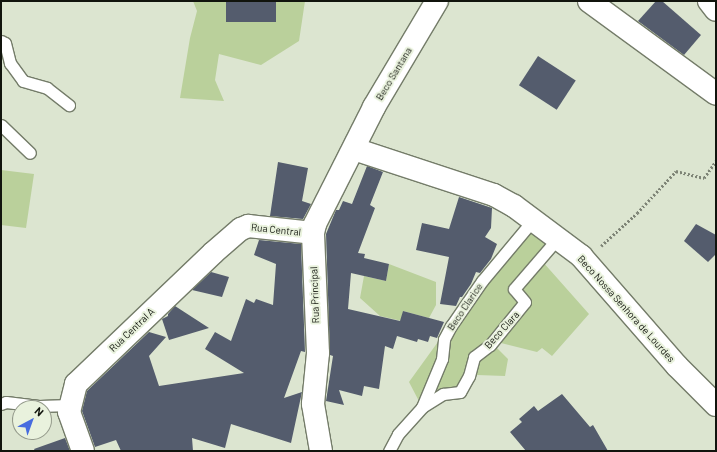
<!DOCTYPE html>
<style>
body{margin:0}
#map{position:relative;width:717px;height:452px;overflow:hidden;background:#dce5d0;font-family:Barlow,sans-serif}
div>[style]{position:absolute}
.green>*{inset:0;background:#bad09b}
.building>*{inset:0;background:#545c6d;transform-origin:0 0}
.path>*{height:2.5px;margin-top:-1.25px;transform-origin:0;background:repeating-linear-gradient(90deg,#7e8476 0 2px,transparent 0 4px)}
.roads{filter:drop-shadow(1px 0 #747c69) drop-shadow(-1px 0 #747c69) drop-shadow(0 1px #747c69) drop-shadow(0 -1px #747c69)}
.lane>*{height:11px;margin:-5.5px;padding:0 5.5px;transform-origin:5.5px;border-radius:5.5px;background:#fff}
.street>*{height:22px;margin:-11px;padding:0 11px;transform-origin:11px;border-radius:11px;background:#fff}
span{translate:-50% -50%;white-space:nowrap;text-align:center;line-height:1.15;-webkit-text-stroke:4px #e9f2dd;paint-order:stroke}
.street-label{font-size:10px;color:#11140d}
.frame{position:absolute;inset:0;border:2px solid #11140d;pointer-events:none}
.north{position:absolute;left:12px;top:400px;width:40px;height:40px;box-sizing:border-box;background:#e9f2dd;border:1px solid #93998a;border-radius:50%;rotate:41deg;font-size:11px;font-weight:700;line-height:16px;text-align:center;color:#11140d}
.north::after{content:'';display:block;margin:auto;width:14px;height:18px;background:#476cdf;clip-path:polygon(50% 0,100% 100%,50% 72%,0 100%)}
</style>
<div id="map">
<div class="green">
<div style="clip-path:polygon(193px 1px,305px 1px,299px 41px,261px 65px,219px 54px,215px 80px,224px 101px,180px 98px,190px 38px,197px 11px)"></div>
<div style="clip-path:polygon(1px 170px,34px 174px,26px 228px,1px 225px)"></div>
<div style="clip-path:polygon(526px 220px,560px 247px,542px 261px,589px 314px,552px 356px,542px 348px,537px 352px,501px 343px,496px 347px,508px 359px,505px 376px,477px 375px,458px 398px,422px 407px,409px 382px)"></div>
<div style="clip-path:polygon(389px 264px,436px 282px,436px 305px,429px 318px,403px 311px,402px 321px,380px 316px,360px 298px,364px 276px,386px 281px)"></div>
</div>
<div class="building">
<div style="left:226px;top:1px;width:50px;height:21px"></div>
<div style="clip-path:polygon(656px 1px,662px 1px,701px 35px,684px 55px,638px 21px)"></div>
<div style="left:538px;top:56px;width:45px;height:35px;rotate:33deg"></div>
<div style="clip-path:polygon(278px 162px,308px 168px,302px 201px,311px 204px,303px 219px,270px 216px)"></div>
<div style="clip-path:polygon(367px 166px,383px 172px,370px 205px,375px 208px,358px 253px,365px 254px,364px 258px,389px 264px,386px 281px,351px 273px,348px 309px,400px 321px,403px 311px,444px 322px,437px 338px,430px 336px,428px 342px,418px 339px,417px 342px,397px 336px,393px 349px,385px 346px,379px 389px,364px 386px,362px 396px,339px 390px,344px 405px,326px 401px,333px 356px,330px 355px,326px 234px,336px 210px,339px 210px,343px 201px,352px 204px)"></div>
<div style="clip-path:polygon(459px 197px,492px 208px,491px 228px,485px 237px,497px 244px,491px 259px,480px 273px,476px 272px,471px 284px,462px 297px,460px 297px,456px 306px,440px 304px,449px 257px,416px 250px,422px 223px,449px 229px)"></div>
<div style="clip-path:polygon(696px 224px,716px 235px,716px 254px,708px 262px,684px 241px)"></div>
<div style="clip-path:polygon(259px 240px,301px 244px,305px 352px,301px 351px,284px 398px,302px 392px,291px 443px,231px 424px,225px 448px,192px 438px,193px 451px,121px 451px,116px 440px,95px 447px,82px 411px,87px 391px,149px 332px,166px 337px,149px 356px,159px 386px,244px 373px,205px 349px,215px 332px,231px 341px,246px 299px,254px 303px,256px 299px,273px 305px,276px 264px,254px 255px)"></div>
<div style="clip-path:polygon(211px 272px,229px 277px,222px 297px,192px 290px)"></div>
<div style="clip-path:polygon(175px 306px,209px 328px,169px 340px,162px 319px,168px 316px,168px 314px)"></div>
<div style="clip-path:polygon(562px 394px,590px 427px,593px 425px,608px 451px,526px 451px,510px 432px,522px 422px,519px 419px,534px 406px,538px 411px)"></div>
<div style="clip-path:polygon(65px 438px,70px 451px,35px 451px,34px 449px)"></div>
</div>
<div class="path">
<div style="left:601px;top:246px;width:49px;rotate:-42.5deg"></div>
<div style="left:637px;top:213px;width:57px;rotate:-47.1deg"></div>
<div style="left:676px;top:171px;width:29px;rotate:14deg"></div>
<div style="left:704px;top:178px;width:21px;rotate:-55deg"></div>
</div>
<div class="roads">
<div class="lane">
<div style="left:1px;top:41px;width:4px;rotate:27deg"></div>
<div style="left:5px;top:43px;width:21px;rotate:76deg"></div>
<div style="left:10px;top:63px;width:22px;rotate:54deg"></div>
<div style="left:23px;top:81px;width:25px;rotate:16deg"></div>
<div style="left:47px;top:88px;width:28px;rotate:38deg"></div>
<div style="left:1px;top:125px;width:40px;rotate:44deg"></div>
<div style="left:1px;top:404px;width:5px;rotate:-22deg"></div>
<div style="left:6px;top:402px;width:33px;rotate:7deg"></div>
<div style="left:39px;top:406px;width:31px;rotate:-2deg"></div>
<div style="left:422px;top:407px;width:52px;rotate:-67.4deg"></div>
<div style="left:442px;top:359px;width:20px;rotate:-84deg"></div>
<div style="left:444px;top:339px;width:15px;rotate:-62deg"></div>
<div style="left:451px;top:326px;width:55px;rotate:-55.4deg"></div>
<div style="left:482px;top:281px;width:80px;rotate:-50.1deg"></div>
<div style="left:389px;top:451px;width:19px;rotate:-62deg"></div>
<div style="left:398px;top:434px;width:36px;rotate:-48deg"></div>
<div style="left:422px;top:407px;width:25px;rotate:-32deg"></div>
<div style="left:443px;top:394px;width:17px;rotate:-7deg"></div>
<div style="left:460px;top:392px;width:18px;rotate:-61deg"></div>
<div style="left:469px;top:376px;width:20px;rotate:-75deg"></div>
<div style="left:474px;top:357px;width:20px;rotate:-37deg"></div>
<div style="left:490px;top:345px;width:55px;rotate:-50.9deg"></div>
<div style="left:525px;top:302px;width:17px;rotate:-130deg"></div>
<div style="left:514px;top:289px;width:66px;rotate:-49.3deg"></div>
</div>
<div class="street">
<div style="left:589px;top:1px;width:157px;rotate:36.2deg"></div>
<div style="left:709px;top:1px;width:11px;rotate:52deg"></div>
<div style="left:354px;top:149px;width:147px;rotate:18.2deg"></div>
<div style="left:494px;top:195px;width:23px;rotate:29deg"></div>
<div style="left:514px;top:206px;width:84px;rotate:36.7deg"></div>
<div style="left:581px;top:256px;width:146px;rotate:48.9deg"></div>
<div style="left:677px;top:366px;width:55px;rotate:45deg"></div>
<div style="left:83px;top:451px;width:41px;rotate:-109.7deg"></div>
<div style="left:69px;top:412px;width:29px;rotate:-76deg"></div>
<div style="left:76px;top:384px;width:190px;rotate:-43.7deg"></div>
<div style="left:213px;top:253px;width:37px;rotate:-41deg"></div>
<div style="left:241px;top:229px;width:8px;rotate:-23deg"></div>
<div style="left:248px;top:226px;width:65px;rotate:6.1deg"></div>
<div style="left:321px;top:451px;width:48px;rotate:-99.7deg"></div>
<div style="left:313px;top:404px;width:51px;rotate:-84.4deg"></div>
<div style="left:318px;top:353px;width:120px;rotate:-92.4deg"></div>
<div style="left:313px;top:233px;width:9px;rotate:-77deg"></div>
<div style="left:315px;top:224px;width:131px;rotate:-63.2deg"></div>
<div style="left:374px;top:107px;width:123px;rotate:-59.3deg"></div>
</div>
</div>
<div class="street-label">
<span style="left:394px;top:74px;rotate:-59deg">Beco Santana</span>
<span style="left:276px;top:230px;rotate:6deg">Rua Central</span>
<span style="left:315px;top:295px;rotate:-92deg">Rua Principal</span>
<span style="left:465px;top:307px;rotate:-56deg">Beco Clarice</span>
<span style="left:626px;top:309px;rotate:48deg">Beco Nossa Senhora de Lourdes</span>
<span style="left:132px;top:330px;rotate:-44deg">Rua Central A</span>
<span style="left:502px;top:330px;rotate:-48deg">Beco Clara</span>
</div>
<div class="frame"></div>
<div class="north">N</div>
</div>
